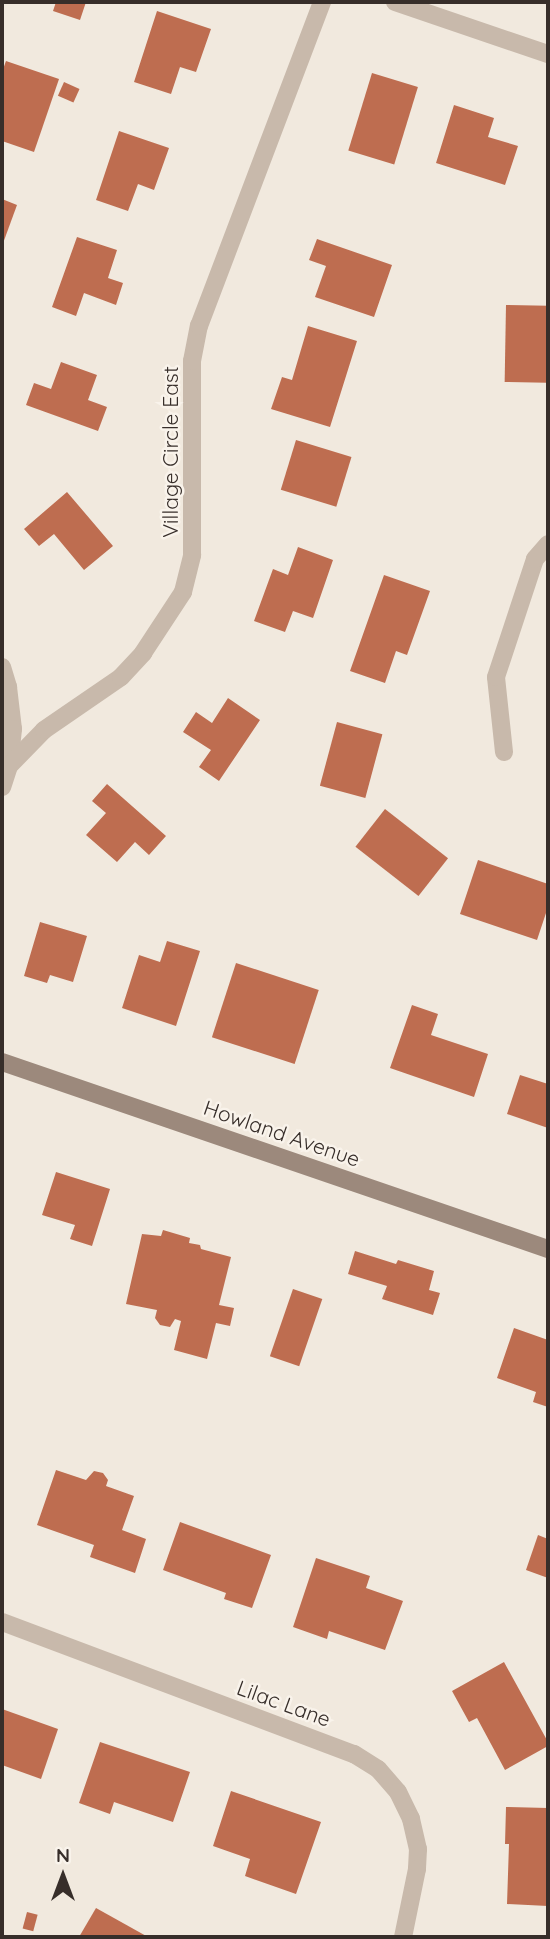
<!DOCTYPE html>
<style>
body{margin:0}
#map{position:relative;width:550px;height:1939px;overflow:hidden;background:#f1e9de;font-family:Quicksand,sans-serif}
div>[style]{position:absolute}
.building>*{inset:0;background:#be6d50;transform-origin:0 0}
.street>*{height:18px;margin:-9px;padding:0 9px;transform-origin:9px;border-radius:9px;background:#c8b9ab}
.secondary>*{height:18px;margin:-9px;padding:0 9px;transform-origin:9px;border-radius:9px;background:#9c897c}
span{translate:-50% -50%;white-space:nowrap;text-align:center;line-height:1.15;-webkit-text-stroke:5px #f9f3eb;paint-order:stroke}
.street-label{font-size:21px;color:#372e2a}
.frame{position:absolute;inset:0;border:4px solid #372e2a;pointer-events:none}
.north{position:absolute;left:28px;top:1841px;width:70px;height:70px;-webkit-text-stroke:5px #f9f3eb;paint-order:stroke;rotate:0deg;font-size:19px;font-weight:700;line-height:28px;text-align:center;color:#372e2a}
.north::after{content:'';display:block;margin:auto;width:24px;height:32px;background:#372e2a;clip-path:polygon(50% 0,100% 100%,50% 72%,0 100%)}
</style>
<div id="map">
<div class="building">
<div style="clip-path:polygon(56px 2px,86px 2px,80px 20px,53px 11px)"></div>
<div style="clip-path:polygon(157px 11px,211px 29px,196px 72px,180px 67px,171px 94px,134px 82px)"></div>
<div style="clip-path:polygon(6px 61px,59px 79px,34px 152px,2px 141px,2px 72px)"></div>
<div style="left:372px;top:73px;width:48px;height:81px;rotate:17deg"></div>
<div style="left:64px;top:82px;width:17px;height:15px;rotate:24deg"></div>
<div style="clip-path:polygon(454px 105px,494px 118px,488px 137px,518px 146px,505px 185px,436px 163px)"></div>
<div style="clip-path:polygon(119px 131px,169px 148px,154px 190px,138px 184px,128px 211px,96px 200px)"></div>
<div style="clip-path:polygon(2px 199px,17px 205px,2px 246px)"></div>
<div style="clip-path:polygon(77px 237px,117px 250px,108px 278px,123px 283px,116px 305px,84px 293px,76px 316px,52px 307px)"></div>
<div style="clip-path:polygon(317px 239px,392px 265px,374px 317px,315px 297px,326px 266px,309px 260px)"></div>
<div style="left:506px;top:305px;width:42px;height:77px;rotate:1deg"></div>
<div style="clip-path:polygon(308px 326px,357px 341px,330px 427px,271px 409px,282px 377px,292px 380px)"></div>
<div style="clip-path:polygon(61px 362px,97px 375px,88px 400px,107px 407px,98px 431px,26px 405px,34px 383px,51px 389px)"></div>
<div style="left:296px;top:440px;width:58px;height:52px;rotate:17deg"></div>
<div style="clip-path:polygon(67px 492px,113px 546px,84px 570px,54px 534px,39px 546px,24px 529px)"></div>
<div style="clip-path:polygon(298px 547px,333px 560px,313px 618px,293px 611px,285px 632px,254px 621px,273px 569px,288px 575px)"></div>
<div style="clip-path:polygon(384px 575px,430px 591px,407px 655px,396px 651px,385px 683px,350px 671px)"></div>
<div style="clip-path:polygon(228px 698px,260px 720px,219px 781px,199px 767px,211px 750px,183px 732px,196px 712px,212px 723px)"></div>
<div style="left:337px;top:722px;width:47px;height:66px;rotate:15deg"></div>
<div style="clip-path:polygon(107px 784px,166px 836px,149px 855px,135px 842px,117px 862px,86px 835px,106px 813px,92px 801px)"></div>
<div style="left:385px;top:809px;width:80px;height:48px;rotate:38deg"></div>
<div style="clip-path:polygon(478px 860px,548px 884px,548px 907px,537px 940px,460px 914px)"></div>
<div style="clip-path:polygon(40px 922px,87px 936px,73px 982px,50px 975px,47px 983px,24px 976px)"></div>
<div style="clip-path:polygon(167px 941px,200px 951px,176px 1026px,122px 1008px,139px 955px,160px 962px)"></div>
<div style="left:236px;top:963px;width:87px;height:78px;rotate:18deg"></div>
<div style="clip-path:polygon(412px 1005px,438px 1014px,431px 1035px,488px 1054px,474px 1097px,390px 1068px)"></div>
<div style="clip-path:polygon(520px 1075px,548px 1084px,548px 1128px,507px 1114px)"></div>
<div style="clip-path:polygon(56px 1172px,110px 1189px,92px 1246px,70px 1239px,75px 1225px,42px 1215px)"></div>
<div style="clip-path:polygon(163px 1230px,190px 1238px,189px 1243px,200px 1245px,201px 1249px,231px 1257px,219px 1305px,234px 1308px,230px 1326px,216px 1323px,207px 1359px,174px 1350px,181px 1321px,175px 1319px,170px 1327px,160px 1325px,155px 1318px,157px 1310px,126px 1304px,142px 1234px,161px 1236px)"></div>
<div style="clip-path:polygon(355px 1251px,396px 1264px,398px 1260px,434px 1271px,429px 1290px,440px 1293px,433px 1315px,382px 1299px,387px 1286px,348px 1274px)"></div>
<div style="left:293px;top:1289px;width:31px;height:71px;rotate:19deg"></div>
<div style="clip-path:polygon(514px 1328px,548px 1340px,548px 1407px,533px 1402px,536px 1392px,497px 1378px)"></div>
<div style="clip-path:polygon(56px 1470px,86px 1480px,94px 1471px,103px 1473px,108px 1480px,106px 1486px,134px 1496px,122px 1530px,146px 1539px,135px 1573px,90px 1557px,94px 1545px,37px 1525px)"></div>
<div style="clip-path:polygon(180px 1522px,271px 1555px,252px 1608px,224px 1599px,226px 1593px,163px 1570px)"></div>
<div style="clip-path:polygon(538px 1535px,548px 1539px,548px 1578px,526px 1570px)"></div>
<div style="clip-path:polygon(316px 1558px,370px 1576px,366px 1588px,403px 1601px,385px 1650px,329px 1631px,327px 1639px,293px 1627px)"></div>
<div style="clip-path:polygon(504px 1662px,548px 1742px,548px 1746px,505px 1770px,477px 1718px,469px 1722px,452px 1691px)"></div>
<div style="clip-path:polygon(2px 1709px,58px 1729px,41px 1779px,2px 1765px)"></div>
<div style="clip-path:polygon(100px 1742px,190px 1772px,173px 1822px,114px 1802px,110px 1814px,79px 1803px)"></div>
<div style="clip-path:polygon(231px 1791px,321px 1822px,296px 1894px,245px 1876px,250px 1859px,213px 1846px)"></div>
<div style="clip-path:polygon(506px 1807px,548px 1808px,548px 1906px,507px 1904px,509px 1844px,505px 1844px)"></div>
<div style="clip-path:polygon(96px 1908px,148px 1937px,79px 1937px)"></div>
<div style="left:27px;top:1912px;width:11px;height:17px;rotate:15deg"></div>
</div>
<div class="street">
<div style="left:395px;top:2px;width:162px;rotate:18.8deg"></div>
<div style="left:2px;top:667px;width:21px;rotate:73deg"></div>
<div style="left:8px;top:687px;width:42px;rotate:83.2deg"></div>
<div style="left:13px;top:729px;width:37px;rotate:96deg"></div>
<div style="left:9px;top:766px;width:22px;rotate:108deg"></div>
<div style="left:504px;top:752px;width:75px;rotate:-96.1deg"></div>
<div style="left:496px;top:677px;width:124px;rotate:-71.7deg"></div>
<div style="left:535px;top:559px;width:20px;rotate:-49deg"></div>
<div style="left:9px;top:766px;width:50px;rotate:-45.8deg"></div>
<div style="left:44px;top:730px;width:93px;rotate:-34.5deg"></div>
<div style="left:121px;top:677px;width:33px;rotate:-47deg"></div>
<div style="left:143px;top:653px;width:73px;rotate:-56.7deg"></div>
<div style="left:183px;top:592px;width:38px;rotate:-76deg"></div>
<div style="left:192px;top:555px;width:194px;rotate:-90deg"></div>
<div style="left:192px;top:361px;width:36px;rotate:-79deg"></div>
<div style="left:199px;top:326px;width:347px;rotate:-69.2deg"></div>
<div style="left:2px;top:1622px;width:376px;rotate:20.6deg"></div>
<div style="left:354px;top:1754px;width:28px;rotate:32deg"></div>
<div style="left:378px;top:1769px;width:30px;rotate:49deg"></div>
<div style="left:398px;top:1792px;width:30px;rotate:64deg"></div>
<div style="left:411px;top:1819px;width:31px;rotate:77deg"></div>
<div style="left:418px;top:1849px;width:20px;rotate:93deg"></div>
<div style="left:417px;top:1869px;width:69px;rotate:101.6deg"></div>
</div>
<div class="secondary">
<div style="left:2px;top:1062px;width:577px;rotate:18.91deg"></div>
</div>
<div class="street-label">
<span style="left:170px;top:452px;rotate:-90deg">Village Circle East</span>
<span style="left:282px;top:1133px;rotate:19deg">Howland Avenue</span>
<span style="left:284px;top:1703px;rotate:20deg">Lilac Lane</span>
</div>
<div class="frame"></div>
<div class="north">N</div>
</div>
